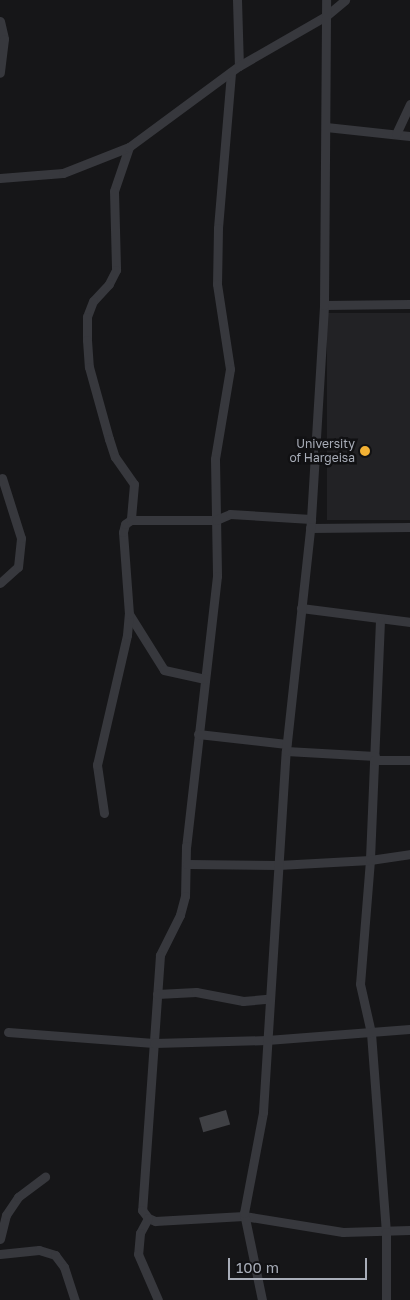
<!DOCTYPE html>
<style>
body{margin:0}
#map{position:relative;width:410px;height:1300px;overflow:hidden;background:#161618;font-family:"Golos Text",sans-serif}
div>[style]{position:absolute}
.built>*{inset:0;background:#222225;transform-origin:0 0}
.building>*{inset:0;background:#404145;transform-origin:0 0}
.street>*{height:9px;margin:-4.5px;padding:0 4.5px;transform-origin:4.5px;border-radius:4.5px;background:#37383d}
.dots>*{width:14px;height:14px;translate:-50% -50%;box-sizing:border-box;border:2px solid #111113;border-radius:50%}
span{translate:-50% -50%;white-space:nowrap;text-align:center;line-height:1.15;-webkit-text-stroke:5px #111113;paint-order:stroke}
.poi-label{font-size:12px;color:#a8adb8}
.right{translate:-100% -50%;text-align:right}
.scale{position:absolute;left:228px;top:1258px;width:139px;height:22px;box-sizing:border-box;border:2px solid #a8adb8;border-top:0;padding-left:6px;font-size:15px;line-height:18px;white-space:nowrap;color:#a8adb8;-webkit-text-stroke:4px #111113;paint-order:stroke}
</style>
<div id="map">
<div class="built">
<div style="left:410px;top:313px;width:207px;height:83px;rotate:90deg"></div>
</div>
<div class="building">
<div style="left:226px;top:1110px;width:15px;height:28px;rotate:74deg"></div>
</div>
<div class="street">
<div style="left:237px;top:0;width:66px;rotate:88.3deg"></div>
<div style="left:0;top:21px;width:18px;rotate:77deg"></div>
<div style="left:4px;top:39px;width:34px;rotate:97deg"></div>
<div style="left:231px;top:73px;width:156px;rotate:94.8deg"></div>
<div style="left:218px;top:228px;width:56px;rotate:91deg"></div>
<div style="left:217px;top:284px;width:86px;rotate:81.3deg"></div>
<div style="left:230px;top:369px;width:91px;rotate:99.5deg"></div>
<div style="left:215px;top:459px;width:117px;rotate:89deg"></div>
<div style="left:217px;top:576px;width:272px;rotate:96.5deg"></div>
<div style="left:186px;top:846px;width:50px;rotate:91.1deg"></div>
<div style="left:185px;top:896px;width:20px;rotate:105deg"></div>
<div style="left:180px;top:915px;width:45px;rotate:116.6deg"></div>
<div style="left:160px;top:955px;width:256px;rotate:94deg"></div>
<div style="left:142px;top:1210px;width:10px;rotate:53deg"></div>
<div style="left:148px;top:1218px;width:8px;rotate:23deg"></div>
<div style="left:155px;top:1221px;width:89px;rotate:-3.2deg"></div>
<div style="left:244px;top:1216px;width:100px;rotate:9.2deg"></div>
<div style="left:343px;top:1232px;width:67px;rotate:-1.7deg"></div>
<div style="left:326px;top:127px;width:84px;rotate:6.1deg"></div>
<div style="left:396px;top:134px;width:33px;rotate:-65deg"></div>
<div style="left:129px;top:147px;width:46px;rotate:108.8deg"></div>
<div style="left:114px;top:191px;width:79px;rotate:88.5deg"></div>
<div style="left:116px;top:270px;width:16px;rotate:117deg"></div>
<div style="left:109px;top:284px;width:23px;rotate:133deg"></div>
<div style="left:93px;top:301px;width:17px;rotate:111deg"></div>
<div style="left:87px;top:317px;width:23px;rotate:90deg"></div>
<div style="left:87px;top:340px;width:27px;rotate:86deg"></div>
<div style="left:89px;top:367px;width:75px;rotate:74.5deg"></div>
<div style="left:109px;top:439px;width:19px;rotate:72deg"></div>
<div style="left:115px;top:457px;width:33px;rotate:55deg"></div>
<div style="left:134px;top:484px;width:36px;rotate:95deg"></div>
<div style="left:0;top:178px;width:63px;rotate:-4.5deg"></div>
<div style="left:63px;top:173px;width:71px;rotate:-21.5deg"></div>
<div style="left:129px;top:147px;width:137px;rotate:-36.4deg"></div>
<div style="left:239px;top:66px;width:100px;rotate:-29.9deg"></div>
<div style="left:326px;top:16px;width:25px;rotate:-40deg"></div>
<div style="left:324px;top:305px;width:86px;rotate:-0.7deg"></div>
<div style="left:310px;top:528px;width:100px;rotate:-0.6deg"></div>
<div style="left:0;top:583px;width:24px;rotate:-42deg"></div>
<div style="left:18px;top:567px;width:29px;rotate:-84deg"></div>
<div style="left:21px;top:538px;width:63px;rotate:-107.6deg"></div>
<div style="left:301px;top:608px;width:110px;rotate:7.3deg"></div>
<div style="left:129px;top:614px;width:66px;rotate:58deg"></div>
<div style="left:164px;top:670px;width:42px;rotate:12.4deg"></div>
<div style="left:380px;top:620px;width:240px;rotate:92.4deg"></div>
<div style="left:370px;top:860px;width:124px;rotate:94.6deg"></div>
<div style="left:360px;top:984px;width:50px;rotate:77.3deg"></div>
<div style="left:371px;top:1033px;width:200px;rotate:85.7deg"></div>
<div style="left:386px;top:1232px;width:68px;rotate:90deg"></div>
<div style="left:198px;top:734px;width:89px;rotate:6.5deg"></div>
<div style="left:286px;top:751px;width:89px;rotate:3.2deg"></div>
<div style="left:374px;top:760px;width:36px"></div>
<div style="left:104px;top:813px;width:49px;rotate:-98.3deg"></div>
<div style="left:97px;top:765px;width:133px;rotate:-77deg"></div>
<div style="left:127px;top:635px;width:21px;rotate:-85deg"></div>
<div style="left:129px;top:614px;width:82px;rotate:-94.2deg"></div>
<div style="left:123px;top:532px;width:8px;rotate:-76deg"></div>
<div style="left:125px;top:524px;width:7px;rotate:-34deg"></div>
<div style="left:131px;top:520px;width:85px"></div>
<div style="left:216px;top:520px;width:15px;rotate:-23deg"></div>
<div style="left:230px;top:514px;width:81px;rotate:3.5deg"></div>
<div style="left:187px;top:864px;width:91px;rotate:0.6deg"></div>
<div style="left:278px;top:865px;width:92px;rotate:-3.1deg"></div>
<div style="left:370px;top:860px;width:40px;rotate:-8.5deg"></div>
<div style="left:157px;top:994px;width:39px;rotate:-3deg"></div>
<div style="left:196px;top:992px;width:48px;rotate:10.8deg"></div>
<div style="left:243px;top:1001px;width:25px;rotate:-5deg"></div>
<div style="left:8px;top:1032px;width:146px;rotate:4.3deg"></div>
<div style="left:154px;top:1043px;width:113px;rotate:-1.5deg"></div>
<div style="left:267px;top:1040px;width:143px;rotate:-4.4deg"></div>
<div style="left:148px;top:1218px;width:17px;rotate:118deg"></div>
<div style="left:140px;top:1233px;width:21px;rotate:95deg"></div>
<div style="left:138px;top:1254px;width:50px;rotate:66.5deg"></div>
<div style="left:0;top:1239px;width:25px;rotate:-76deg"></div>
<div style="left:6px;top:1215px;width:22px;rotate:-56deg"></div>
<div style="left:18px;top:1197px;width:34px;rotate:-37deg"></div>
<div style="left:0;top:1254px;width:39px;rotate:-6deg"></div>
<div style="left:39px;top:1250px;width:17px;rotate:17deg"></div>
<div style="left:55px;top:1255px;width:15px;rotate:53deg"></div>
<div style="left:64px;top:1267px;width:35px;rotate:72deg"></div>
<div style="left:262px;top:1300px;width:89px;rotate:-101.7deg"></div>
<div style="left:244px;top:1213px;width:103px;rotate:-79.3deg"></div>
<div style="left:263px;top:1112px;width:362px;rotate:-86.4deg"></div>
<div style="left:286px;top:751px;width:233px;rotate:-83.8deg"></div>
<div style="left:311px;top:519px;width:214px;rotate:-86.5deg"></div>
<div style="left:324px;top:305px;width:305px;rotate:-89.6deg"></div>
</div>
<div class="dots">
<div style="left:365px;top:451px;background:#f2b134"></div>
</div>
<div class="poi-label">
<span class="right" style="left:355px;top:451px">University<br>of Hargeisa</span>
</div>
<div class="scale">100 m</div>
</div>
